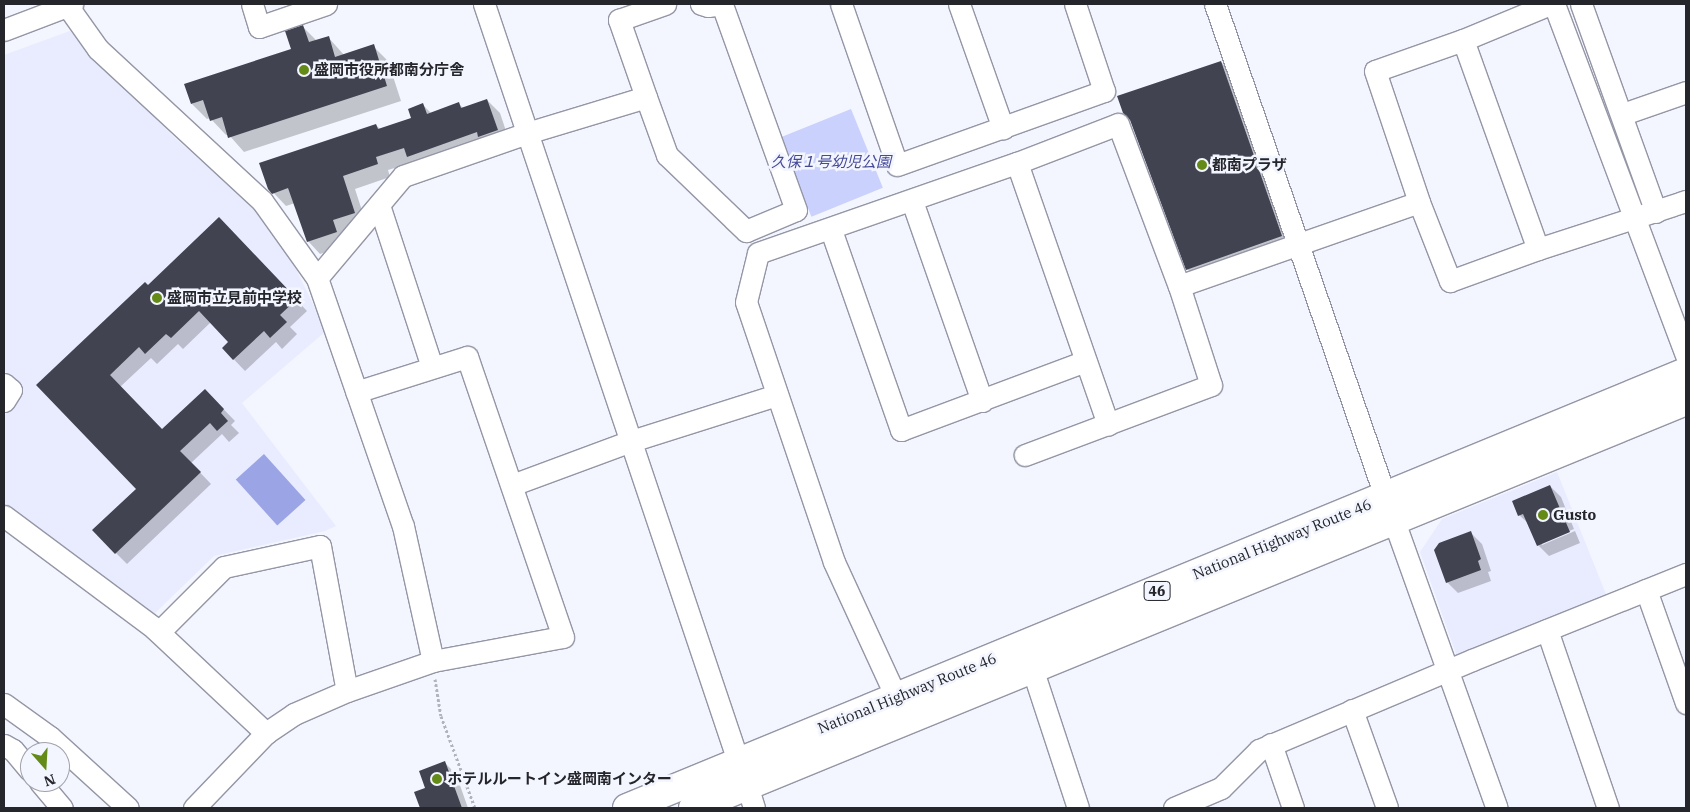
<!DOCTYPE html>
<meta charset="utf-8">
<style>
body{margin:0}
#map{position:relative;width:1690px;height:812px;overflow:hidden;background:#f3f5ff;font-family:"IBM Plex Serif","Noto Sans JP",serif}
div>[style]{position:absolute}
.built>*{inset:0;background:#e9ecff}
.green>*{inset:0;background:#c9d1fc;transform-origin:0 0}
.water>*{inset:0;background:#9ba5e5;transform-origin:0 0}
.shadow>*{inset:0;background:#0003}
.building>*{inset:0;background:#414350}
.path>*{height:3px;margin-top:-1.5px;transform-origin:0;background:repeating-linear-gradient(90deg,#b2b3bc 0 2.5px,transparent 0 5px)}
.roads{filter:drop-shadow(1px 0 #9496a5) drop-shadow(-1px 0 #9496a5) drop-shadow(0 1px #9496a5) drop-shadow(0 -1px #9496a5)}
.minor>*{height:21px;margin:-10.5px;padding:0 10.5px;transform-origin:10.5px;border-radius:10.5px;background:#fff}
.highway>*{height:28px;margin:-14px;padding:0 14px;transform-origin:14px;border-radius:14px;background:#fff}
.dots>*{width:14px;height:14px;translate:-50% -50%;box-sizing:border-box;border:2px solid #f3f5ff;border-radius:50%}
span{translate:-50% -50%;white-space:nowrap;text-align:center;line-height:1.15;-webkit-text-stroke:5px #f3f5ff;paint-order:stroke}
.shield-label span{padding:1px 4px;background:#f3f5ff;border:1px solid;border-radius:4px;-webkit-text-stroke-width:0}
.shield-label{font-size:14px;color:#25262c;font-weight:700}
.poi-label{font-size:15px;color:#25262c;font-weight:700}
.left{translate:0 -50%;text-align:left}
.park-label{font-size:15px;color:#454a97;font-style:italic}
.street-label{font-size:15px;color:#25262c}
.frame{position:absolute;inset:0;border:5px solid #25262c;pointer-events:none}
.north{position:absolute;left:20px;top:742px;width:50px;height:50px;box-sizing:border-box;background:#f3f5ff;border:1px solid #a1a2ab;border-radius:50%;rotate:161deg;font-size:14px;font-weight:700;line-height:20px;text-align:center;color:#25262c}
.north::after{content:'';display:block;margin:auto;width:18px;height:22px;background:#648b17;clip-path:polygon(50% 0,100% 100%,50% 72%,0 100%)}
</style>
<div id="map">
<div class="built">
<div style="clip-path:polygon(70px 31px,175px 138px,270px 222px,294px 265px,326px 331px,242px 403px,336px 526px,325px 531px,214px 556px,152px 616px,4px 502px,4px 417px,21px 387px,4px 370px,4px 55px)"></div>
<div style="clip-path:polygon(1557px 472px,1610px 604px,1460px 665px,1420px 552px,1442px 519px)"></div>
</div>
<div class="green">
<div style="left:851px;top:109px;width:85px;height:77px;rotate:68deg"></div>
</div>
<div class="water">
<div style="left:264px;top:454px;width:62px;height:38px;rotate:48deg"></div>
</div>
<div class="shadow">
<div style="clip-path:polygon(303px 27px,317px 41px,328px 37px,344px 55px,373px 46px,388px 61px,401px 101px,244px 152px,229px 135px,226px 135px,210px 118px,207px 119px,192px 104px,293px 50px)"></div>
<div style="clip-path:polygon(1221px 62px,1236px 77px,1296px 251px,1202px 284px,1187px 269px,1131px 119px)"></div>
<div style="clip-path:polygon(487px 100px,500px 113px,510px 143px,414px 162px,388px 170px,390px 177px,355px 189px,367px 226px,349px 245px,320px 254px,308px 241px,295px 203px,286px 206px,269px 188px,376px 125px,381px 130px,413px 119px,423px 105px,431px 113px,459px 104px,463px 108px)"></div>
<div style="clip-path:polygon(230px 230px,307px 311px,290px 327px,297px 334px,282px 349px,276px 342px,245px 371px,223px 348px,230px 342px,211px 322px,183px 349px,178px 344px,157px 364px,151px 358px,120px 387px,162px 431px,205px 390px,235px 421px,231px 425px,239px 433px,229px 442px,222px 434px,191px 463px,211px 484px,127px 564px,94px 531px,137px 489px,38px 386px,148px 287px)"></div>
<div style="clip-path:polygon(1550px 486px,1561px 497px,1574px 529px,1542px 542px,1542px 545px,1575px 531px,1580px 543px,1549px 556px,1538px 545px,1530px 525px,1519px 515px)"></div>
<div style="clip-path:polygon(1471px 533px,1482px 544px,1491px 571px,1488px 572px,1491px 581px,1458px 593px,1447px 582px)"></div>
<div style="clip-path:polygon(445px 763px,456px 774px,468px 808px,422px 808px,416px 792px,427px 789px)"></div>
</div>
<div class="building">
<div style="clip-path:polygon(303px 25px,309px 42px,329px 36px,335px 57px,374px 44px,387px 86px,228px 138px,222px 117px,210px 121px,203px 100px,191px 104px,184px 84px,291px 49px,285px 31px)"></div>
<div style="clip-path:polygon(1221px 61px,1282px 236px,1186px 270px,1130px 120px,1123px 113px,1117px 96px)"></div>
<div style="clip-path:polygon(487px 99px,498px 130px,478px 137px,477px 132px,407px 157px,404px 148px,376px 157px,378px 164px,343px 176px,355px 213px,333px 220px,337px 232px,307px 242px,288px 188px,272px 194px,268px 189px,259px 163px,376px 124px,378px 129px,411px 118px,408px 109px,423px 103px,427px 114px,459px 102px,461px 108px)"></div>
<div style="clip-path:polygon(219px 217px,297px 299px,280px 315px,287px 322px,270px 338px,264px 331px,233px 360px,222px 348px,228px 342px,199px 311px,171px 338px,166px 334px,145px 354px,139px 347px,110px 375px,162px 429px,205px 389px,224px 409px,221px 413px,228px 421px,217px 431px,210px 423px,180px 451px,201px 472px,115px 554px,92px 530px,136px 489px,36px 385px,145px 282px,148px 285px)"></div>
<div style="clip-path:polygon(1550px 485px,1570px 532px,1537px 546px,1523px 514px,1518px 516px,1512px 501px)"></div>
<div style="clip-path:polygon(1471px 531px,1481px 559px,1478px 561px,1481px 570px,1446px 583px,1434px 550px,1439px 543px)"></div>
<div style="clip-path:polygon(445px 761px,462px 808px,420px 808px,414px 792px,425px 788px,419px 771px)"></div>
</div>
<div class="path">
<div style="left:435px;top:679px;width:37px;rotate:81deg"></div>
<div style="left:441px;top:716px;width:98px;rotate:69.7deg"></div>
</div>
<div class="roads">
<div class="minor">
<div style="left:66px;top:4px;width:55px;rotate:54.6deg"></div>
<div style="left:98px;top:49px;width:224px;rotate:42.8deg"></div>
<div style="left:262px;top:201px;width:95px;rotate:54.5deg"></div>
<div style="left:317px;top:278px;width:262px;rotate:70.9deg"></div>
<div style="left:403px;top:526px;width:138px;rotate:77.5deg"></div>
<div style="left:252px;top:4px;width:24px;rotate:73deg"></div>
<div style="left:259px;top:27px;width:71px;rotate:-18.9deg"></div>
<div style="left:484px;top:4px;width:798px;rotate:71.45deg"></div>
<div style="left:701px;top:4px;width:7px;rotate:16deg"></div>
<div style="left:708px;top:6px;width:14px;rotate:-8deg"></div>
<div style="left:841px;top:4px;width:170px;rotate:70.8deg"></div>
<div style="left:897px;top:165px;width:220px;rotate:-19.7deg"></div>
<div style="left:1104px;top:91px;width:92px;rotate:-108.4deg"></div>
<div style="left:959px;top:4px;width:132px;rotate:70.5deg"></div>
<div style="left:1215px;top:4px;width:521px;rotate:70.94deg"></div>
<div style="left:1385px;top:496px;width:331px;rotate:70.3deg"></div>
<div style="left:1550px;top:4px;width:94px;rotate:157.5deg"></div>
<div style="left:1463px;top:40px;width:93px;rotate:160.6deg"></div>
<div style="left:1375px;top:71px;width:138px;rotate:71.4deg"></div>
<div style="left:1419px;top:202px;width:85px;rotate:68.6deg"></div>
<div style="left:1450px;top:281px;width:94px;rotate:-20deg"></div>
<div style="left:1538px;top:249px;width:156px;rotate:-18deg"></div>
<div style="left:1554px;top:4px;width:375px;rotate:69.4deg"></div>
<div style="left:1581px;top:4px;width:221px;rotate:70.2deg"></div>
<div style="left:4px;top:30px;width:73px;rotate:-20.9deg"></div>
<div style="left:1463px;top:40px;width:222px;rotate:70.3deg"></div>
<div style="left:646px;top:97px;width:62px;rotate:70.1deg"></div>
<div style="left:667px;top:155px;width:110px;rotate:43.9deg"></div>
<div style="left:746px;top:231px;width:54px;rotate:-22.8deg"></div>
<div style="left:796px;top:210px;width:219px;rotate:-109.8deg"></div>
<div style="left:1623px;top:114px;width:67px;rotate:-19.2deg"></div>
<div style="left:1017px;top:163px;width:277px;rotate:70.8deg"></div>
<div style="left:912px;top:201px;width:212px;rotate:70.7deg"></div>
<div style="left:379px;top:205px;width:170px;rotate:71.9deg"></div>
<div style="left:831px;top:230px;width:212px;rotate:70.7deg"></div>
<div style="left:901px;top:430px;width:197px;rotate:-20.5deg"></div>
<div style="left:317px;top:278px;width:133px;rotate:-49.9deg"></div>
<div style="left:403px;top:176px;width:131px;rotate:-19.1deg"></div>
<div style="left:527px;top:133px;width:124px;rotate:-16.8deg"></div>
<div style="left:646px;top:97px;width:82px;rotate:-109.3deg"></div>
<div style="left:619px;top:20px;width:49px;rotate:-19.2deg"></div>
<div style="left:1179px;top:286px;width:254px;rotate:-19.3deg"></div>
<div style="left:4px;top:384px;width:9px;rotate:41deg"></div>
<div style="left:11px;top:390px;width:13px;rotate:122deg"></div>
<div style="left:512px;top:485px;width:127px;rotate:-20.3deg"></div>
<div style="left:631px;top:441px;width:153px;rotate:-17.5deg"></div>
<div style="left:4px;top:516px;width:187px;rotate:36.7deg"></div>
<div style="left:154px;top:628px;width:154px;rotate:43.2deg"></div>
<div style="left:1646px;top:590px;width:120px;rotate:70.5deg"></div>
<div style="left:1547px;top:630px;width:188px;rotate:71.1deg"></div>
<div style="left:159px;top:632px;width:92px;rotate:-45deg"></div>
<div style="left:224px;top:567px;width:98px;rotate:-12.3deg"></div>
<div style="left:320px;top:546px;width:147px;rotate:79.5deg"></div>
<div style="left:1032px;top:668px;width:147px;rotate:71.8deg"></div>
<div style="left:4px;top:704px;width:57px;rotate:35.7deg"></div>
<div style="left:50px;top:737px;width:105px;rotate:42.3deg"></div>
<div style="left:1352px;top:710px;width:104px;rotate:70.3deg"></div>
<div style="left:903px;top:712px;width:165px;rotate:-114.7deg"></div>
<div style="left:834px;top:562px;width:274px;rotate:-108.7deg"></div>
<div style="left:746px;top:302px;width:50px;rotate:-76.2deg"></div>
<div style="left:758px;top:253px;width:274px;rotate:-19.2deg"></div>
<div style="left:1017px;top:163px;width:108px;rotate:-21.1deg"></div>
<div style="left:1118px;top:124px;width:173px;rotate:69.4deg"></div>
<div style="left:1179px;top:286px;width:104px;rotate:72.1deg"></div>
<div style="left:1211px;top:385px;width:199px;rotate:159.4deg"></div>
<div style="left:1271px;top:744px;width:68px;rotate:71deg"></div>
<div style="left:4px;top:745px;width:10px;rotate:29deg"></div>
<div style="left:13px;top:750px;width:26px;rotate:50deg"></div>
<div style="left:40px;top:782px;width:34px;rotate:50deg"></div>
<div style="left:747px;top:785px;width:24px;rotate:73deg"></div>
<div style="left:194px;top:808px;width:104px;rotate:-46.2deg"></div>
<div style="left:266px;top:733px;width:34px;rotate:-34deg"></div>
<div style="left:294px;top:714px;width:58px;rotate:-23.5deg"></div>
<div style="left:347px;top:691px;width:91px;rotate:-19.2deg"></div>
<div style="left:433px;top:661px;width:132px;rotate:-10.5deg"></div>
<div style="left:563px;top:637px;width:296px;rotate:-108.9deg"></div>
<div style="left:467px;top:357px;width:116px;rotate:162.5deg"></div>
<div style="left:1174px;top:808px;width:51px;rotate:-23.1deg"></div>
<div style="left:1221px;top:788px;width:54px;rotate:-45deg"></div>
<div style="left:1259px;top:750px;width:231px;rotate:-22.9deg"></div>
<div style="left:1472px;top:660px;width:231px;rotate:-21.9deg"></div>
</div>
<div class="highway">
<div style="left:627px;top:808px;width:1145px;rotate:-22.38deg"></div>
<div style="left:693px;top:808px;width:1073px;rotate:-22.29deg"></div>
</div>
</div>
<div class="dots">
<div style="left:304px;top:70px;background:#648b17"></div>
<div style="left:1202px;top:165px;background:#648b17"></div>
<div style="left:157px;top:298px;background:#648b17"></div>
<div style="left:1543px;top:515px;background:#648b17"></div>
<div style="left:437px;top:779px;background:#648b17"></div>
</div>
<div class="shield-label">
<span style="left:1157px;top:591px">46</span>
</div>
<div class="poi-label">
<span class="left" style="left:314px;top:70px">盛岡市役所都南分庁舎</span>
<span class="left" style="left:1212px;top:165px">都南プラザ</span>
<span class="left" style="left:167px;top:298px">盛岡市立見前中学校</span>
<span class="left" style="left:1553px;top:515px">Gusto</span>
<span class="left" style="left:447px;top:779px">ホテルルートイン盛岡南インター</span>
</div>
<div class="park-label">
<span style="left:831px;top:162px">久保１号幼児公園</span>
</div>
<div class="street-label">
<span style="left:1282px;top:539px;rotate:-22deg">National Highway Route 46</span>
<span style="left:907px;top:693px;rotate:-22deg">National Highway Route 46</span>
</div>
<div class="frame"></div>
<div class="north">N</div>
</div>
